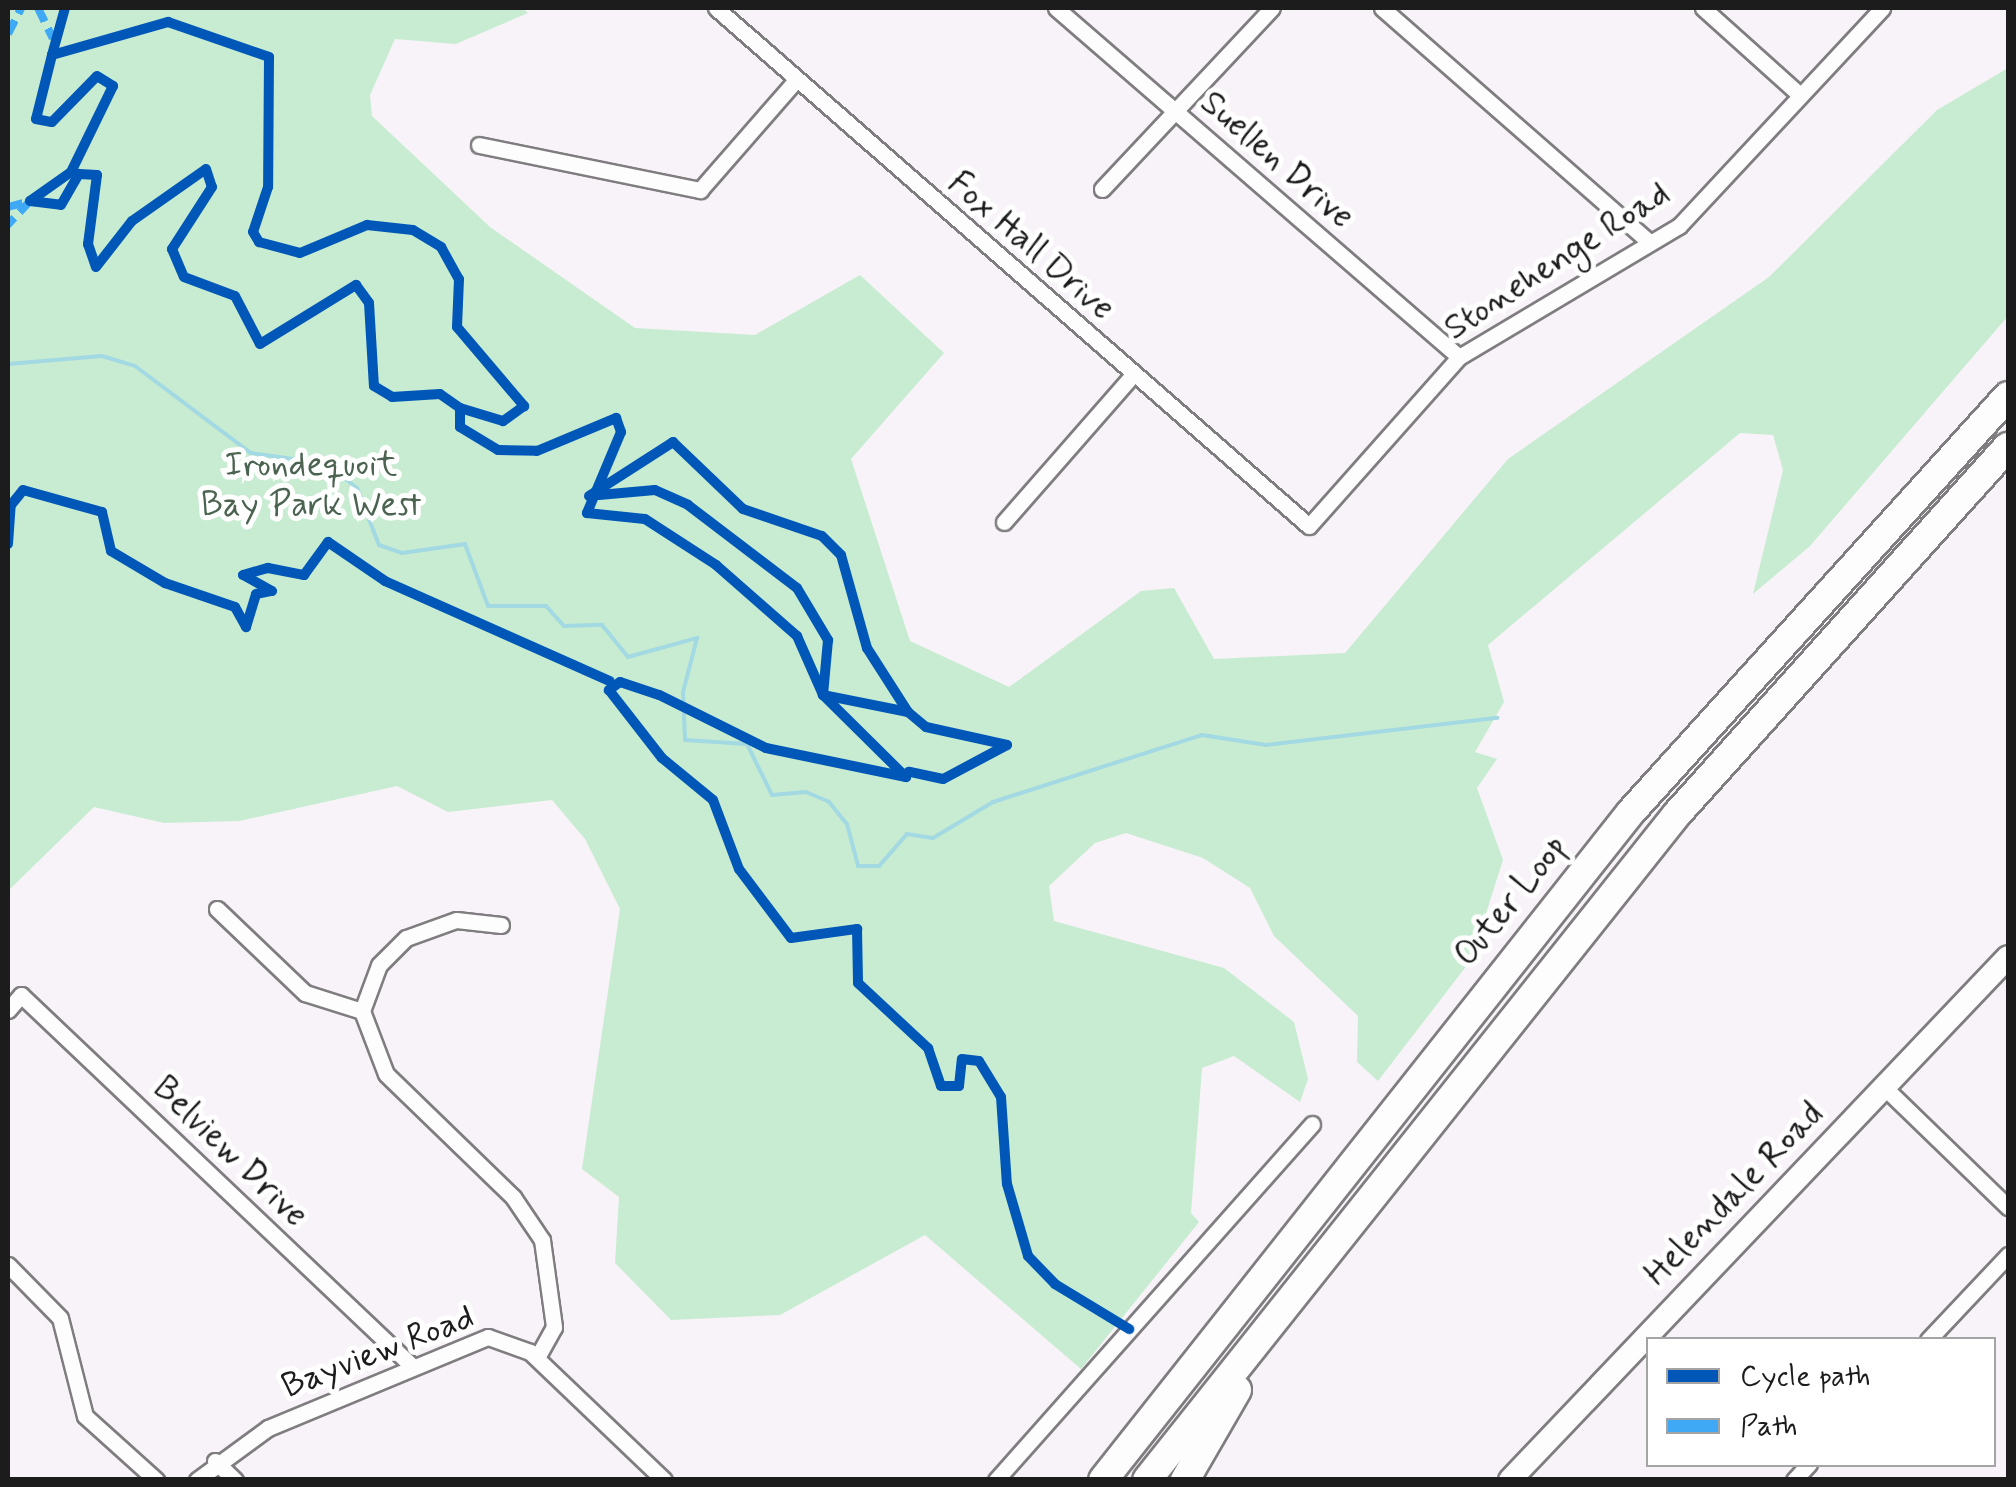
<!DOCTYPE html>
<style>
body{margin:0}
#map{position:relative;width:2016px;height:1487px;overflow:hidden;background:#f8f3f8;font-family:Mynerve,sans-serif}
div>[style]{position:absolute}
.green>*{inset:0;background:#c8ecd1}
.stream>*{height:4px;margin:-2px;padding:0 2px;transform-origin:2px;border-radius:2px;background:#a2d9e2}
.roads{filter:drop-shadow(2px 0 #7f7d7f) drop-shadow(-2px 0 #7f7d7f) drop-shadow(0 2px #7f7d7f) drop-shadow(0 -2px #7f7d7f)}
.street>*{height:15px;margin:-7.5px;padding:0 7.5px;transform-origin:7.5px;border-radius:7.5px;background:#fefdfe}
.secondary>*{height:22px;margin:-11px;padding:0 11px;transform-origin:11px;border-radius:11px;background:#fefdfe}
.highway>*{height:28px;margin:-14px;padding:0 14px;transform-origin:14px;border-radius:14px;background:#fefdfe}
.quiet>*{height:8px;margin-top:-4px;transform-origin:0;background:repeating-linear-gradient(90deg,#3fa9f5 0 15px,transparent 0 23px)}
.cycleway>*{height:10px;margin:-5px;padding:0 5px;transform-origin:5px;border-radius:5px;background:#0057b8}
span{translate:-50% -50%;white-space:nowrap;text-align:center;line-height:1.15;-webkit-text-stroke:10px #fff;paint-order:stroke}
.street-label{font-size:35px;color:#1c1c1c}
.park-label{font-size:35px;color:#4b6350}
.frame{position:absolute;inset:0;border:10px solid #1c1c1c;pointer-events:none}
.legend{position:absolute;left:1646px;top:1337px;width:350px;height:130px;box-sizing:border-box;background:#fff;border:2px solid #a4a4a4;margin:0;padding:12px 18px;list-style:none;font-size:30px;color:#1c1c1c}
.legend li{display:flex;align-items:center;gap:20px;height:50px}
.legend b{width:50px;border:2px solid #a4a4a4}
</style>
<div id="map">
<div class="green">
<div style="clip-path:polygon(8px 8px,522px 8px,528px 13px,456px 44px,395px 39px,370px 95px,372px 116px,490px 227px,635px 328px,755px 335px,860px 275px,944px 353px,851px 459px,910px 641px,1009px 687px,1141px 591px,1174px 588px,1214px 659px,1345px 653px,1508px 459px,1769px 277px,1937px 110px,2008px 68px,2008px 316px,1810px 546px,1753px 594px,1783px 470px,1773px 435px,1740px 433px,1488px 645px,1504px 702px,1475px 752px,1497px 759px,1477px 788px,1503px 860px,1471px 960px,1378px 1081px,1357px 1062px,1358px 1016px,1274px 936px,1250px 888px,1203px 858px,1126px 833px,1095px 843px,1049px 886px,1054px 921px,1224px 968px,1294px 1022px,1308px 1079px,1300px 1102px,1234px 1056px,1202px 1068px,1191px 1213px,1199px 1222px,1081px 1369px,925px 1235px,780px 1315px,671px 1320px,615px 1263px,619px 1197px,582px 1169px,620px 909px,585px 839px,552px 800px,448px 812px,397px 786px,239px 821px,164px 823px,94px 807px,8px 891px)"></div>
</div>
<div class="stream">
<div style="left:8px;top:364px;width:94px;rotate:-4.9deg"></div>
<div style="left:102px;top:356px;width:34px;rotate:17deg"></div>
<div style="left:135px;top:366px;width:145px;rotate:36.9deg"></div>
<div style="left:251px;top:453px;width:78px;rotate:8.1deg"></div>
<div style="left:328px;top:464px;width:38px;rotate:40deg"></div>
<div style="left:357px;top:488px;width:61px;rotate:68.9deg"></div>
<div style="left:379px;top:545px;width:24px;rotate:19deg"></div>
<div style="left:402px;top:553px;width:64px;rotate:-8.1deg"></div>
<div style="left:465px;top:544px;width:66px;rotate:69.6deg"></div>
<div style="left:488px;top:606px;width:58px"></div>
<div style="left:546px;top:606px;width:27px;rotate:48deg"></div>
<div style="left:564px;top:626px;width:38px;rotate:-2deg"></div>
<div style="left:602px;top:625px;width:41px;rotate:50.9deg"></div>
<div style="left:628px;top:657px;width:72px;rotate:-15.4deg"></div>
<div style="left:697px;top:638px;width:56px;rotate:104.5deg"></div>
<div style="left:683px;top:692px;width:48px;rotate:87.6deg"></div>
<div style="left:685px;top:740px;width:62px;rotate:3.7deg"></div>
<div style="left:747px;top:744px;width:57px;rotate:63.9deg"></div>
<div style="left:772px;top:795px;width:34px;rotate:-5deg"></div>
<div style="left:806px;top:792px;width:25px;rotate:23deg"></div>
<div style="left:829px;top:802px;width:28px;rotate:51deg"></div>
<div style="left:847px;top:824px;width:43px;rotate:75.3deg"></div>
<div style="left:858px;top:866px;width:21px"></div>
<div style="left:879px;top:866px;width:43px;rotate:-48.8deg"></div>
<div style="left:907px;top:834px;width:26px;rotate:9deg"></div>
<div style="left:933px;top:838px;width:70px;rotate:-31deg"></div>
<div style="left:993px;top:802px;width:219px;rotate:-17.8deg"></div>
<div style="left:1202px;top:735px;width:65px;rotate:8.9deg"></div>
<div style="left:1266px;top:745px;width:233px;rotate:-6.7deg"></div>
</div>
<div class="roads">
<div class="street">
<div style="left:716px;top:8px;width:787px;rotate:41.14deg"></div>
<div style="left:1309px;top:526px;width:226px;rotate:-48.4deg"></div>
<div style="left:1459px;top:357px;width:256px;rotate:-30.8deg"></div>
<div style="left:1679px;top:226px;width:298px;rotate:-47deg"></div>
<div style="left:1056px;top:8px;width:533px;rotate:40.89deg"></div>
<div style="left:1382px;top:8px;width:355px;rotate:41.2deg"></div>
<div style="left:1703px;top:8px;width:130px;rotate:41.9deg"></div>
<div style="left:479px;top:145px;width:226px;rotate:11.5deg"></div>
<div style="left:700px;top:190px;width:147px;rotate:-48.9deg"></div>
<div style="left:1102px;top:189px;width:248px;rotate:-46.8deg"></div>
<div style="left:1004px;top:522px;width:194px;rotate:-48.8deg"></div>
<div style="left:217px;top:909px;width:122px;rotate:43.7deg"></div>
<div style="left:305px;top:993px;width:60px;rotate:17.5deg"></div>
<div style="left:501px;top:925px;width:45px;rotate:-173.7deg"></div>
<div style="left:456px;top:920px;width:53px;rotate:160.2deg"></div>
<div style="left:406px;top:938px;width:38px;rotate:135deg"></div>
<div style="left:379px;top:965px;width:49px;rotate:110.3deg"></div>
<div style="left:362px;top:1011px;width:67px;rotate:69.1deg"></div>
<div style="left:386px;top:1074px;width:177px;rotate:44.1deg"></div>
<div style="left:513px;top:1197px;width:52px;rotate:56deg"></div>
<div style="left:542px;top:1240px;width:88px;rotate:82.1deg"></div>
<div style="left:554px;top:1327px;width:35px;rotate:119deg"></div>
<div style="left:8px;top:1010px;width:20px;rotate:-49deg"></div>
<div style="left:21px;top:995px;width:539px;rotate:43.5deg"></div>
<div style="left:1884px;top:1087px;width:173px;rotate:44.1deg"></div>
<div style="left:8px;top:1265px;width:74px;rotate:45.5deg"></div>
<div style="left:60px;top:1318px;width:101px;rotate:75.7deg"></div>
<div style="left:85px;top:1416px;width:96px;rotate:42deg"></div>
<div style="left:1928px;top:1340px;width:117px;rotate:-46.7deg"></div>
<div style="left:215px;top:1461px;width:28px;rotate:44deg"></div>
<div style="left:197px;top:1480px;width:88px;rotate:-36.2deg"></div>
<div style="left:268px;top:1428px;width:238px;rotate:-22.5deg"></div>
<div style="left:488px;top:1337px;width:45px;rotate:19.7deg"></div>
<div style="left:530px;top:1352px;width:185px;rotate:43.7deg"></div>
<div style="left:996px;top:1480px;width:476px;rotate:-48.4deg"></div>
<div style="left:1794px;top:1480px;width:22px;rotate:-47deg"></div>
</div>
<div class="secondary">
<div style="left:1510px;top:1480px;width:722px;rotate:-46.4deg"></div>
</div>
<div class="highway">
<div style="left:1103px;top:1480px;width:851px;rotate:-51.68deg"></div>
<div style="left:1631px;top:812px;width:561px;rotate:-47.82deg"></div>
<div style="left:1147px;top:1480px;width:851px;rotate:-51.49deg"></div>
<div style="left:1677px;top:814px;width:494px;rotate:-48deg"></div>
<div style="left:1185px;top:1480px;width:104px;rotate:-60deg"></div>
</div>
</div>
<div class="quiet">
<div style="left:38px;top:8px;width:34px;rotate:64deg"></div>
<div style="left:8px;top:34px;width:29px;rotate:-63deg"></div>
<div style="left:8px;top:207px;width:23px;rotate:-15deg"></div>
<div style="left:30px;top:201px;width:33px;rotate:133deg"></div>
</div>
<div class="cycleway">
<div style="left:65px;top:8px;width:49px;rotate:105.5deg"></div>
<div style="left:52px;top:55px;width:121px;rotate:-15.9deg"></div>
<div style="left:168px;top:22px;width:107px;rotate:19.1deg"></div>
<div style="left:269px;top:57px;width:130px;rotate:90.4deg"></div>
<div style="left:268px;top:187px;width:47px;rotate:108.4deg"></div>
<div style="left:253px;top:232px;width:12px;rotate:59deg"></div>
<div style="left:259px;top:242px;width:42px;rotate:15deg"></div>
<div style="left:300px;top:253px;width:73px;rotate:-22.7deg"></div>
<div style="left:367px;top:225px;width:46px;rotate:6.2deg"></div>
<div style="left:413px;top:230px;width:33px;rotate:31deg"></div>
<div style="left:441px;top:247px;width:37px;rotate:61deg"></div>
<div style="left:459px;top:279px;width:48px;rotate:92.4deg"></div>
<div style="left:457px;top:327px;width:104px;rotate:49.7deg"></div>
<div style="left:524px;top:406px;width:26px;rotate:144deg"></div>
<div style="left:503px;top:421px;width:45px;rotate:-163.2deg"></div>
<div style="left:460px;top:408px;width:19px;rotate:90deg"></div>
<div style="left:460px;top:427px;width:44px;rotate:31.2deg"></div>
<div style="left:498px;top:450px;width:39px;rotate:1deg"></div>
<div style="left:537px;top:451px;width:86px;rotate:-22.7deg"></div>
<div style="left:616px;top:418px;width:15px;rotate:70deg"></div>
<div style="left:621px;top:432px;width:88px;rotate:112.8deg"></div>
<div style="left:587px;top:513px;width:58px;rotate:5.9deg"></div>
<div style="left:645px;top:519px;width:85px;rotate:32.9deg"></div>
<div style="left:716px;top:565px;width:108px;rotate:41.2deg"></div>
<div style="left:797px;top:636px;width:64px;rotate:66.2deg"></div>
<div style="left:52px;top:55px;width:66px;rotate:104deg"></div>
<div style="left:36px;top:119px;width:16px;rotate:11deg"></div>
<div style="left:52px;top:122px;width:64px;rotate:-45.6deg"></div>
<div style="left:97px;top:76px;width:19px;rotate:32deg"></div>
<div style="left:113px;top:86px;width:96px;rotate:116deg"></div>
<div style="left:71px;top:172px;width:50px;rotate:144.7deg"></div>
<div style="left:30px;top:201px;width:31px;rotate:7deg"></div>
<div style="left:61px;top:205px;width:36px;rotate:-60deg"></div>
<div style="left:79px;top:174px;width:18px;rotate:3deg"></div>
<div style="left:97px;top:175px;width:70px;rotate:97.4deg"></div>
<div style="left:88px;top:244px;width:24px;rotate:71deg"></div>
<div style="left:96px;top:267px;width:58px;rotate:-52deg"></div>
<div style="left:132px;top:221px;width:90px;rotate:-35.1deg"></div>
<div style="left:206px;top:169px;width:19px;rotate:72deg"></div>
<div style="left:212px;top:187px;width:74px;rotate:122.8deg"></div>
<div style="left:172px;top:249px;width:30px;rotate:67deg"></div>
<div style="left:184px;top:277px;width:54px;rotate:20.4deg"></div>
<div style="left:235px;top:296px;width:54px;rotate:62.5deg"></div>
<div style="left:260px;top:344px;width:113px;rotate:-31.6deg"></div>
<div style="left:356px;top:285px;width:22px;rotate:54deg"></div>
<div style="left:369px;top:303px;width:83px;rotate:86.6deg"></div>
<div style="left:374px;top:386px;width:21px;rotate:31deg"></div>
<div style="left:392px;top:397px;width:48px;rotate:-3.6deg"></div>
<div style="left:440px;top:394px;width:24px;rotate:35deg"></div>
<div style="left:599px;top:495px;width:56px;rotate:-5.1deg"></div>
<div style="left:655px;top:490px;width:36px;rotate:24deg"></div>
<div style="left:688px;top:505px;width:137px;rotate:37.3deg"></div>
<div style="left:797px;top:588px;width:61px;rotate:59.2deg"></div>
<div style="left:828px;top:640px;width:55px;rotate:95.2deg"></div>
<div style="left:589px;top:496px;width:100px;rotate:-32.7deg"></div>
<div style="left:673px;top:442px;width:97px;rotate:43.7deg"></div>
<div style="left:743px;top:509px;width:83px;rotate:18.9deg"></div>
<div style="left:822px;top:536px;width:27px;rotate:45deg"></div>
<div style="left:841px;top:555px;width:97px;rotate:74.4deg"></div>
<div style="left:867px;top:648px;width:76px;rotate:57.4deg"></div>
<div style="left:908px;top:712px;width:87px;rotate:-168.7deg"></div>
<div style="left:823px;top:695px;width:117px;rotate:44.7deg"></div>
<div style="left:906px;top:777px;width:143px;rotate:-168.3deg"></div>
<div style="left:766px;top:748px;width:119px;rotate:-153.6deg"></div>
<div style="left:659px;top:695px;width:41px;rotate:-161.6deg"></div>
<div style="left:620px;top:682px;width:14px;rotate:144deg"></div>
<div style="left:609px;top:690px;width:86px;rotate:52.1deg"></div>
<div style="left:662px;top:758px;width:66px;rotate:39.5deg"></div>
<div style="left:713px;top:800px;width:74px;rotate:69.4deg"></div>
<div style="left:739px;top:869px;width:86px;rotate:53deg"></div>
<div style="left:791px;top:938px;width:67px;rotate:-7.8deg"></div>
<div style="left:857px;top:929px;width:54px;rotate:88.9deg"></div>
<div style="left:858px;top:983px;width:96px;rotate:42.9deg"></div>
<div style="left:928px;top:1048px;width:40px;rotate:71.1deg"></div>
<div style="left:941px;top:1086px;width:18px"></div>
<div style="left:959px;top:1086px;width:27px;rotate:-84deg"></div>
<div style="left:962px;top:1059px;width:17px;rotate:7deg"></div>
<div style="left:979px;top:1061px;width:42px;rotate:58.6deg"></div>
<div style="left:1001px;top:1097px;width:87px;rotate:86.1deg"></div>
<div style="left:1007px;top:1184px;width:75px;rotate:73.7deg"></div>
<div style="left:1028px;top:1256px;width:39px;rotate:46deg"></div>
<div style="left:1055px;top:1284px;width:87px;rotate:31.3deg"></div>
<div style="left:8px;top:544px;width:39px;rotate:-86deg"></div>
<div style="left:11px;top:505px;width:19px;rotate:-51deg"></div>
<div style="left:23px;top:490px;width:82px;rotate:15.6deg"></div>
<div style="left:102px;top:512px;width:40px;rotate:77deg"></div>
<div style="left:111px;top:551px;width:63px;rotate:30.7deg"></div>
<div style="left:165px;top:583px;width:74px;rotate:18.9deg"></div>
<div style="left:235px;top:607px;width:23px;rotate:61deg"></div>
<div style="left:246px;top:627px;width:34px;rotate:-73deg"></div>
<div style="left:256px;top:594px;width:16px;rotate:-11deg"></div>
<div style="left:272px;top:591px;width:33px;rotate:-151deg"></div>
<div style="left:243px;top:575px;width:26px;rotate:-16deg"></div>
<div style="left:268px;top:568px;width:37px;rotate:11deg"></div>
<div style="left:304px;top:575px;width:41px;rotate:-54deg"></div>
<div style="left:328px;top:542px;width:69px;rotate:34.4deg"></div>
<div style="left:385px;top:581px;width:246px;rotate:24deg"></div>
<div style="left:908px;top:712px;width:23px;rotate:40deg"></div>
<div style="left:926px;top:727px;width:83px;rotate:12.5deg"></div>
<div style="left:1007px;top:745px;width:72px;rotate:152deg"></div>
<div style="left:943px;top:779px;width:35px;rotate:-168deg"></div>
</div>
<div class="street-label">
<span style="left:1277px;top:160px;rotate:41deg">Suellen Drive</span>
<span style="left:1031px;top:246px;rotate:41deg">Fox Hall Drive</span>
<span style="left:1557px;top:261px;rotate:-33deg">Stonehenge Road</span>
<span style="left:1511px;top:901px;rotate:-51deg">Outer Loop</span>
<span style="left:230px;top:1152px;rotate:44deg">Belview Drive</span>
<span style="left:1734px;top:1194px;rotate:-46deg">Helendale Road</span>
<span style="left:378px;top:1352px;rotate:-21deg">Bayview Road</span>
</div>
<div class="park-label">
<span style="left:311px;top:485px">Irondequoit<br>Bay Park West</span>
</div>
<div class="frame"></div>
<ul class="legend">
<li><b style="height:12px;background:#0057b8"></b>Cycle path</li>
<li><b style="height:12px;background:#3fa9f5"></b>Path</li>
</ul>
</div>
